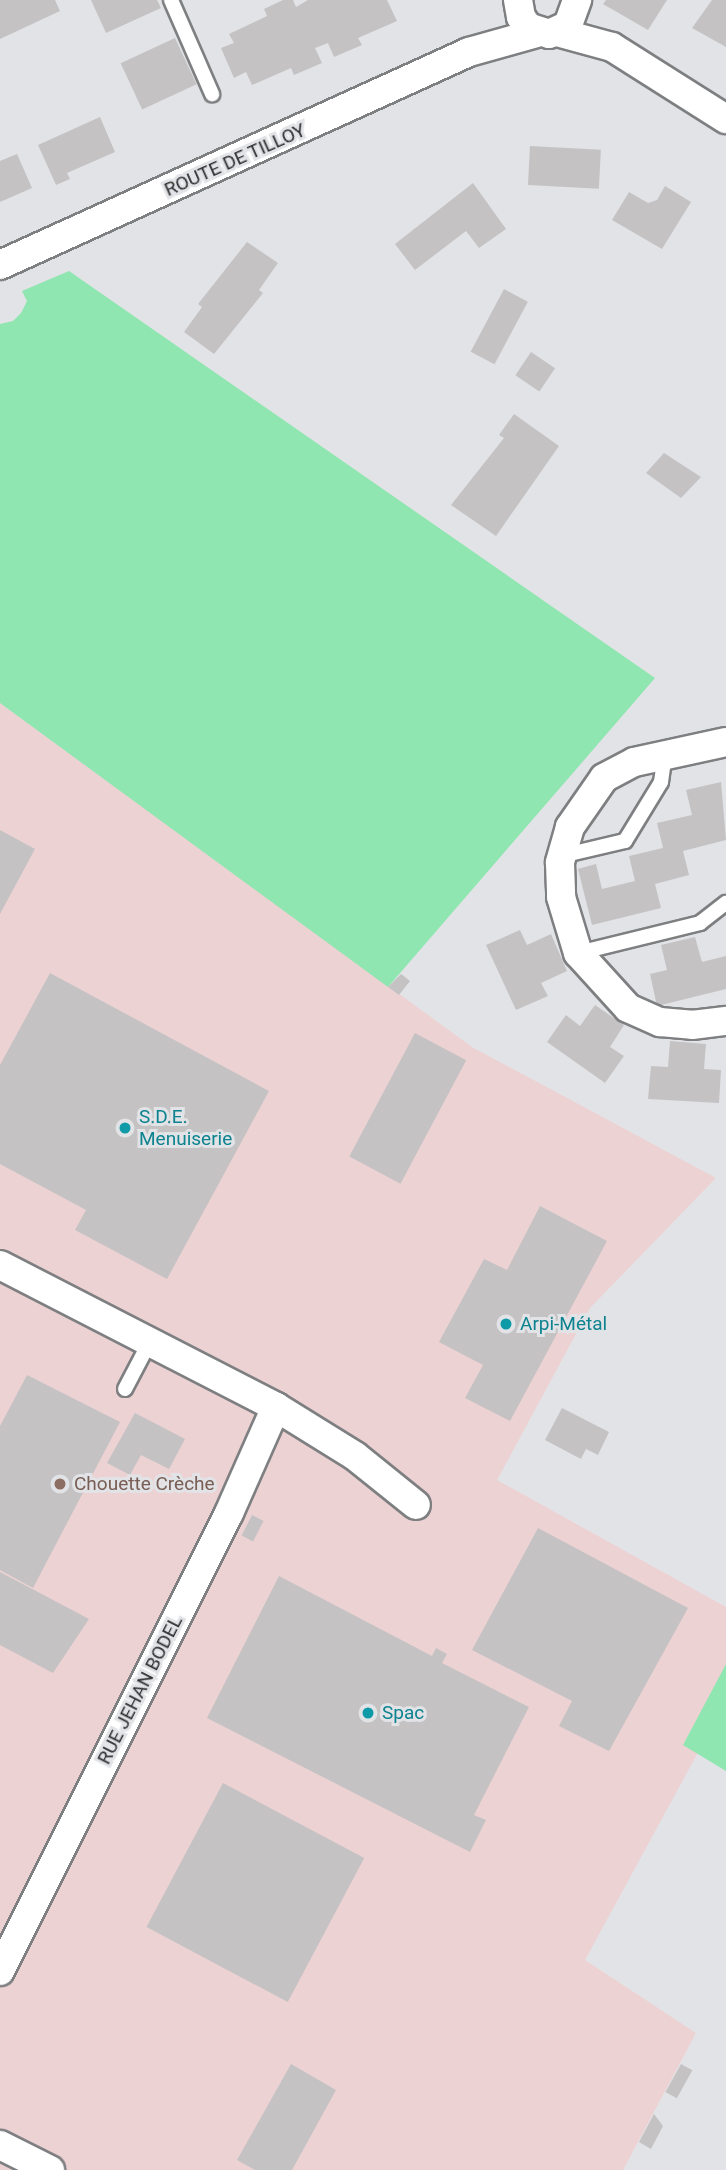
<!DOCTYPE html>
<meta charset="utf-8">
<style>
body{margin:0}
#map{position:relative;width:726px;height:2170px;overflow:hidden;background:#e2e3e6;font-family:Roboto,sans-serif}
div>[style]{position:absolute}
.industrial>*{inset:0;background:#edd2d4}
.green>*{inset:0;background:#8fe6b0}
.building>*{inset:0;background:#c4c2c3;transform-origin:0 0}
.roads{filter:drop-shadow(2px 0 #7e7f81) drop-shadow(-2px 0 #7e7f81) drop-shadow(0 2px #7e7f81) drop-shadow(0 -2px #7e7f81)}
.lane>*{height:14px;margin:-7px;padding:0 7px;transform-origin:7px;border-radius:7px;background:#fff}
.street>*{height:28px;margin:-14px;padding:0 14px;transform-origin:14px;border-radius:14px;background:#fff}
.dots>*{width:19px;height:19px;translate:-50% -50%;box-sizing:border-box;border:4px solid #e2e3e6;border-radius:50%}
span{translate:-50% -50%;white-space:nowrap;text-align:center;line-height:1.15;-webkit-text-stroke:6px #e2e3e6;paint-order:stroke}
.street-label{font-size:19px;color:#2e2e2f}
.culture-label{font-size:19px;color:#0d838f}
.left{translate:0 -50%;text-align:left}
.education-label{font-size:19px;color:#785e54}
</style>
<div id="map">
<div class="industrial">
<div style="clip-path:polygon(0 703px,472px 1047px,716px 1178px,590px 1308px,497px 1480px,726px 1607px,726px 1701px,585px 1960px,696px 2033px,623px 2170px,0 2170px)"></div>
</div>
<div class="green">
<div style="clip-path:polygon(69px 271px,655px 678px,388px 987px,0 703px,0 324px,13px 321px,21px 313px,27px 301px,22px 291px)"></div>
<div style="clip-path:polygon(726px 1664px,726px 1771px,683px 1745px)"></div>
</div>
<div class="building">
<div style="clip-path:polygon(0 0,55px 0,60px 11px,0 39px)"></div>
<div style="clip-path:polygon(91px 0,157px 0,161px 8px,106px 33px)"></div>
<div style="clip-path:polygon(283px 0,293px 0,296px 7px,308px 0,387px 0,397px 21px,358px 38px,362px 45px,334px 57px,328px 43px,315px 48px,322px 63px,294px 75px,291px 68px,252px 85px,246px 72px,234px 78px,221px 48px,234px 43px,229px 34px,267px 16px,264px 9px)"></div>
<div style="clip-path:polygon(606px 0,667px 0,648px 30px,603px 4px)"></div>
<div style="clip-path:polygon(712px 0,726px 0,726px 47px,692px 28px)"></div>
<div style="left:175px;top:38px;width:51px;height:60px;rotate:65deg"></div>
<div style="clip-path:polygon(100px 117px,115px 152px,67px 173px,70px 179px,56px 185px,38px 145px)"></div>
<div style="left:530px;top:146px;width:71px;height:39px;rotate:3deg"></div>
<div style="clip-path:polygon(17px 154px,32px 188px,0 202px,0 161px)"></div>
<div style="clip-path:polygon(473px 183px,506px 229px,479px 248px,466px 231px,415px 270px,395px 244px)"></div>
<div style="clip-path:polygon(665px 186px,691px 202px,662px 249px,612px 220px,629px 192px,648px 203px,657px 200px)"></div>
<div style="clip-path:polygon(247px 242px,278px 263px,259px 290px,263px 293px,214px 354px,184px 332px,202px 307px,198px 304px)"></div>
<div style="left:504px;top:289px;width:27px;height:71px;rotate:28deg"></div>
<div style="left:531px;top:352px;width:29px;height:28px;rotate:34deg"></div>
<div style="clip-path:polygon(514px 414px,559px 446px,496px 536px,451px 505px,504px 438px,499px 435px)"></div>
<div style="clip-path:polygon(664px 453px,701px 477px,681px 498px,646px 473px)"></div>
<div style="clip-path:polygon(721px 782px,726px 840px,683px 851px,689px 875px,655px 884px,661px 908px,592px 925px,578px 869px,596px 864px,602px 889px,635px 881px,629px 856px,663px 848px,657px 823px,692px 815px,686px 790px)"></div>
<div style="clip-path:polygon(0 830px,35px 849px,0 914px)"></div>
<div style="clip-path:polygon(520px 930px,527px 945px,551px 934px,567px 971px,541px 983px,548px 996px,516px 1010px,486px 945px)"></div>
<div style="clip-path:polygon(695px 937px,702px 962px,726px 956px,726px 989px,657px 1006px,650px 974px,667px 970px,661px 945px)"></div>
<div style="clip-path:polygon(50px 973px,269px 1091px,167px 1279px,75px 1230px,86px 1210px,0 1164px,0 1065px)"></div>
<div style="clip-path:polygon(401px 974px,410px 981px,399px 995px,388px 987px)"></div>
<div style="clip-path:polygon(595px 1005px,624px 1025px,610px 1047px,624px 1056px,605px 1083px,547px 1042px,566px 1015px,580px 1026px)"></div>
<div style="left:415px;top:1033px;width:58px;height:140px;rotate:28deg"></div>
<div style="clip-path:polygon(670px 1041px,706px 1044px,704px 1069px,721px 1070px,719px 1103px,648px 1099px,651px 1066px,668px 1067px)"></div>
<div style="clip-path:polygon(540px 1206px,607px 1241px,510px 1421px,465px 1398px,483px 1365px,439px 1342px,484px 1259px,507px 1270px)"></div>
<div style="clip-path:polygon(27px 1375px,120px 1422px,33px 1588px,0 1570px,0 1426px)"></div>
<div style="clip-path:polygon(562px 1408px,609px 1432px,598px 1455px,586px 1449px,581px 1459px,545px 1440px)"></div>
<div style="clip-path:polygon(135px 1413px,185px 1439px,169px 1469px,141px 1455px,130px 1475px,107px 1463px)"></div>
<div style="left:252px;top:1515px;width:13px;height:23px;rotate:27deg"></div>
<div style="clip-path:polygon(538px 1528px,688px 1608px,609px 1751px,559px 1726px,572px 1701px,472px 1650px)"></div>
<div style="clip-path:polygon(0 1572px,89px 1619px,53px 1673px,0 1645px)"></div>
<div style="clip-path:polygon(279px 1576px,432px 1656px,436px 1648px,447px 1654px,442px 1663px,529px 1707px,474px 1815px,486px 1820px,470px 1852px,207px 1718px)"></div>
<div style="left:223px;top:1783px;width:160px;height:163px;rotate:28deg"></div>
<div style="clip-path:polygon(291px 2064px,336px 2090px,292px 2170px,255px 2170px,237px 2160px)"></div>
<div style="left:681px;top:2064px;width:13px;height:32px;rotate:29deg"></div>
<div style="clip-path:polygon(654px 2114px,663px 2126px,651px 2149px,639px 2142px)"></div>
</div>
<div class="roads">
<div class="lane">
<div style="left:171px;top:0;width:103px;rotate:66.4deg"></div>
<div style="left:561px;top:856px;width:66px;rotate:-13.2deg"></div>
<div style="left:625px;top:841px;width:69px;rotate:-58.6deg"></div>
<div style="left:661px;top:782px;width:28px;rotate:-82deg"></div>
<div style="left:578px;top:953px;width:126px;rotate:-13.8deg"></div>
<div style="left:700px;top:923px;width:33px;rotate:-38deg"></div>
<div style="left:125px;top:1389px;width:52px;rotate:-62.4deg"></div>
</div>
<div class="street">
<div style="left:518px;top:0;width:17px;rotate:80deg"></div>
<div style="left:521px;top:17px;width:12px;rotate:55deg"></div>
<div style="left:528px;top:27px;width:22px;rotate:18deg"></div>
<div style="left:549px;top:34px;width:21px;rotate:-25deg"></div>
<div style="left:568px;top:25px;width:27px;rotate:-70deg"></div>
<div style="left:557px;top:32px;width:57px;rotate:15.3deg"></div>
<div style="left:612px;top:47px;width:135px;rotate:32.3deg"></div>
<div style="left:0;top:265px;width:515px;rotate:-24.43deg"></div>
<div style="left:469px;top:52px;width:74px;rotate:-15.7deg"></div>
<div style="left:726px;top:742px;width:94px;rotate:167.7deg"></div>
<div style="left:634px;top:762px;width:34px;rotate:152deg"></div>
<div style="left:604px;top:778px;width:60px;rotate:124.8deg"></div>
<div style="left:570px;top:827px;width:37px;rotate:106deg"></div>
<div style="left:560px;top:863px;width:34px;rotate:88deg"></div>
<div style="left:561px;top:897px;width:59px;rotate:73.1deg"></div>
<div style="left:578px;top:953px;width:74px;rotate:47.7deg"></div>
<div style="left:628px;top:1008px;width:35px;rotate:24deg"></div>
<div style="left:660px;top:1022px;width:32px;rotate:5deg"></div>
<div style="left:692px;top:1025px;width:34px;rotate:-7deg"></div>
<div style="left:0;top:1265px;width:310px;rotate:27.2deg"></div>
<div style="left:276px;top:1407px;width:93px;rotate:31.8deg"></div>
<div style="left:355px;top:1456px;width:78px;rotate:38.8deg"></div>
<div style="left:0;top:1971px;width:512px;rotate:-63.43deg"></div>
<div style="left:229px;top:1513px;width:116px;rotate:-66.1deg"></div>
<div style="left:0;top:2145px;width:56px;rotate:26.6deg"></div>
</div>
</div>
<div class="dots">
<div style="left:125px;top:1128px;background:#0f9aa8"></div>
<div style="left:506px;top:1324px;background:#0f9aa8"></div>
<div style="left:60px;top:1484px;background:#8d6e63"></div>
<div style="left:368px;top:1713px;background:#0f9aa8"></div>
</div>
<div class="street-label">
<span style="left:235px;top:160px;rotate:-24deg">ROUTE DE TILLOY</span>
<span style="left:140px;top:1690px;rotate:-63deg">RUE JEHAN BODEL</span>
</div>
<div class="culture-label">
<span class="left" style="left:139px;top:1128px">S.D.E.<br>Menuiserie</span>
<span class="left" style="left:520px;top:1324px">Arpi-Métal</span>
<span class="left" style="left:382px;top:1713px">Spac</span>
</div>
<div class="education-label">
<span class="left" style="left:74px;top:1484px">Chouette Crèche</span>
</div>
</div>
